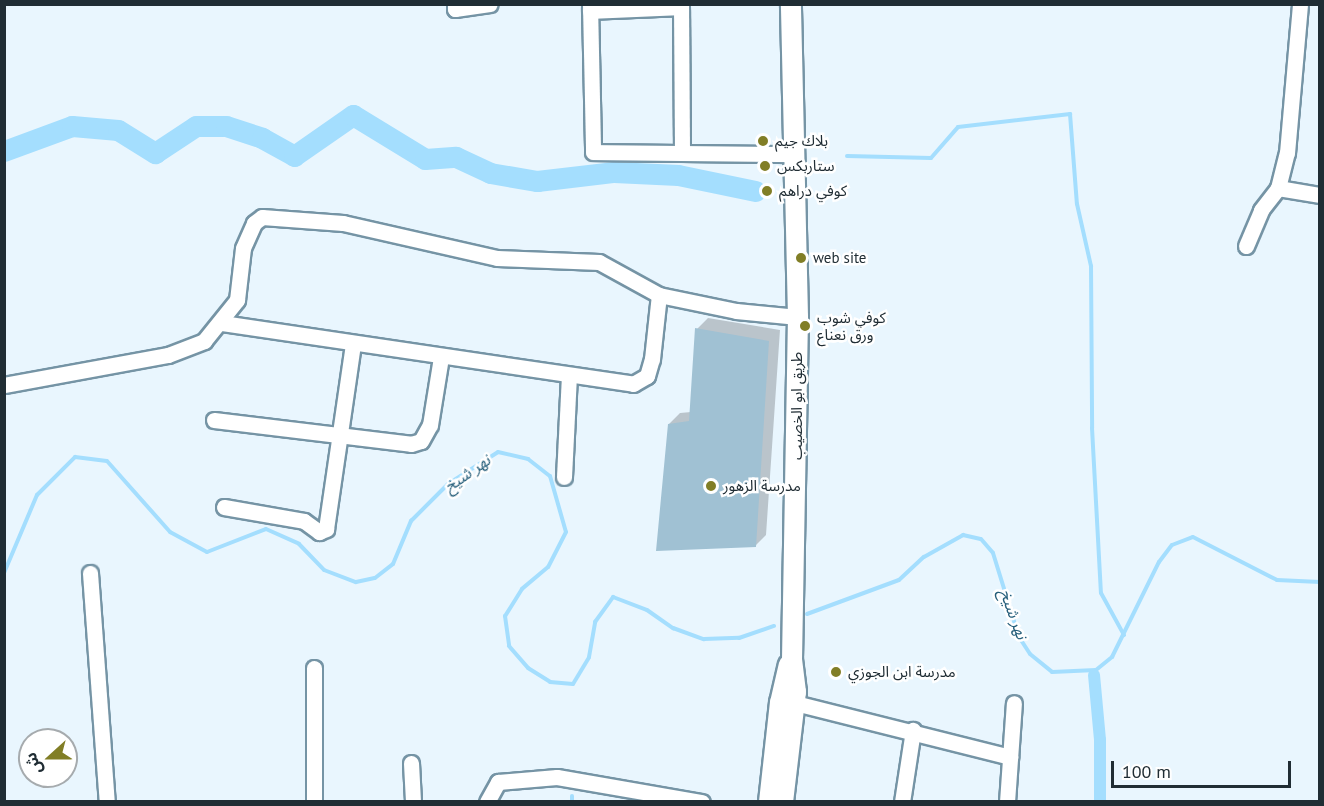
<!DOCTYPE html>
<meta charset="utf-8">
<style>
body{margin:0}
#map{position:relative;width:1324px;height:806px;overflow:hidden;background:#e9f6fe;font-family:"PT Sans","Noto Sans Arabic",sans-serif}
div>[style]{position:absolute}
.shadow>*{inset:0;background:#0003}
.stream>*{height:4px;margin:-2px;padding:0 2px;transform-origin:2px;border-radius:2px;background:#a4defe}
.canal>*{height:12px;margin:-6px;padding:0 6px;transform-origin:6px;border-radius:6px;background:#a4defe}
.river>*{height:21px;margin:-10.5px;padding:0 10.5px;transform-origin:10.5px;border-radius:10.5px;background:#a4defe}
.building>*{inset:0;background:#a0c1d3}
.roads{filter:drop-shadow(2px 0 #7594a5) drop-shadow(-2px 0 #7594a5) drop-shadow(0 2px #7594a5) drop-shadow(0 -2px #7594a5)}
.minor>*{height:15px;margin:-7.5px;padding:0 7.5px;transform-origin:7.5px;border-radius:7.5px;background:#fff}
.major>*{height:20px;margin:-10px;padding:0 10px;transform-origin:10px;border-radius:10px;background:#fff}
.dots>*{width:16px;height:16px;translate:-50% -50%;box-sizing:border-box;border:3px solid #fff;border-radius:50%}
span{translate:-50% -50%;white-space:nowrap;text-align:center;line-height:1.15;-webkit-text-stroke:5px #fff;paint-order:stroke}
.poi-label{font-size:15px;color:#202d34}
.left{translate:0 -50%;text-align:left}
.street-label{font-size:15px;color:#202d34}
.water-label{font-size:16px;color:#255e7a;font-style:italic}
.frame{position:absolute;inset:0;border:6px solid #202d34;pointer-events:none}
.north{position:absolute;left:18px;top:728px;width:60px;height:60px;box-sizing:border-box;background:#fff;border:2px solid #a6abae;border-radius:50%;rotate:249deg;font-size:16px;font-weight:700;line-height:24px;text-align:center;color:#202d34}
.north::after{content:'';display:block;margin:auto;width:21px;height:27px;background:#817e26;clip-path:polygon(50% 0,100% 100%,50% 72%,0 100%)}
.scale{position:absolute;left:1111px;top:761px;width:180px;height:27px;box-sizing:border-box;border:3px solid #202d34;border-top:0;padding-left:8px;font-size:18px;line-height:21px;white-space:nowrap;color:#202d34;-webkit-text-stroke:4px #fff;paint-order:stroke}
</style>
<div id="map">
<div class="shadow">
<div style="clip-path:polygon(708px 318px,780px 330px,766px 535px,755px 546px,669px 424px,680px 413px,691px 412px,697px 329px)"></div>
</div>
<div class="stream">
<div style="left:847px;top:156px;width:84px;rotate:1.4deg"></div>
<div style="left:931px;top:158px;width:41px;rotate:-48.9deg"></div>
<div style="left:958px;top:127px;width:113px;rotate:-6.6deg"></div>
<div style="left:1070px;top:114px;width:90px;rotate:85.6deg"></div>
<div style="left:1077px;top:204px;width:64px;rotate:77.3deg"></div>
<div style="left:1091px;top:266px;width:162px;rotate:89.6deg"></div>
<div style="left:1092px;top:428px;width:165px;rotate:86.9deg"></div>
<div style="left:1101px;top:593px;width:48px;rotate:61.3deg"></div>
<div style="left:4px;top:573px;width:85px;rotate:-67.1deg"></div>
<div style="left:37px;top:495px;width:54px;rotate:-45deg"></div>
<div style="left:75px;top:457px;width:32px;rotate:7deg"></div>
<div style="left:107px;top:461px;width:95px;rotate:48.4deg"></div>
<div style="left:170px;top:532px;width:42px;rotate:28.4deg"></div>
<div style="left:207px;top:552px;width:63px;rotate:-21.3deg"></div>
<div style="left:266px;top:529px;width:36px;rotate:24deg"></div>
<div style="left:299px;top:544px;width:36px;rotate:46deg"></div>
<div style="left:324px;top:570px;width:34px;rotate:21deg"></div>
<div style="left:356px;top:582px;width:19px;rotate:-12deg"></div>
<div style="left:375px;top:578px;width:23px;rotate:-38deg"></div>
<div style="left:393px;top:564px;width:47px;rotate:-67.3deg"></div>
<div style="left:411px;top:521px;width:52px;rotate:-45deg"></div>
<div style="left:448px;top:484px;width:59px;rotate:-32.6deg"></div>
<div style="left:498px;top:452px;width:31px;rotate:13deg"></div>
<div style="left:528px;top:459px;width:28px;rotate:38deg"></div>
<div style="left:550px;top:476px;width:58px;rotate:74.1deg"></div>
<div style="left:566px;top:532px;width:39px;rotate:117deg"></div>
<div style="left:548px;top:567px;width:34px;rotate:140deg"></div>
<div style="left:522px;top:589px;width:32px;rotate:122deg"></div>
<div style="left:505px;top:616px;width:30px;rotate:82deg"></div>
<div style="left:509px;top:646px;width:29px;rotate:49deg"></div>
<div style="left:528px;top:668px;width:26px;rotate:32deg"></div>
<div style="left:550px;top:682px;width:23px;rotate:5deg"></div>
<div style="left:573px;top:684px;width:31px;rotate:-59deg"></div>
<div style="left:589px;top:657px;width:36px;rotate:-80deg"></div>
<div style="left:595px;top:622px;width:31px;rotate:-54deg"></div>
<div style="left:613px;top:597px;width:36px;rotate:21deg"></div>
<div style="left:647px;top:610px;width:32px;rotate:35deg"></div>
<div style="left:673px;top:628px;width:33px;rotate:20deg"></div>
<div style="left:704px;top:639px;width:35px;rotate:-2deg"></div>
<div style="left:739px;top:638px;width:37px;rotate:-19deg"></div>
<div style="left:807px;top:614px;width:98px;rotate:-20.3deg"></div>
<div style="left:899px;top:580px;width:34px;rotate:-43deg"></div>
<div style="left:924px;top:557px;width:45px;rotate:-29.4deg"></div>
<div style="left:963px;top:535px;width:18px;rotate:13deg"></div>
<div style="left:981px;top:539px;width:18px;rotate:49deg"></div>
<div style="left:993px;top:553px;width:88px;rotate:72.8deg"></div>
<div style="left:1019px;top:637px;width:20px;rotate:57deg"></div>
<div style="left:1030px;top:654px;width:28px;rotate:39deg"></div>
<div style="left:1052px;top:672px;width:44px;rotate:-2.6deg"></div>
<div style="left:1096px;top:670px;width:21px;rotate:-39deg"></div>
<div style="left:1112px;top:657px;width:106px;rotate:-63.7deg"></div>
<div style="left:1159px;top:562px;width:21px;rotate:-53deg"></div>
<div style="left:1172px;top:545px;width:22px;rotate:-21deg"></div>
<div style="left:1193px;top:537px;width:94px;rotate:27.1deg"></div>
<div style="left:1277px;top:580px;width:43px;rotate:2.7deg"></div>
<div style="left:572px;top:802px;width:6px;rotate:-90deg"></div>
</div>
<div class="canal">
<div style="left:1094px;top:675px;width:65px;rotate:84.7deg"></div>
<div style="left:1100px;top:740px;width:62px;rotate:90deg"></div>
</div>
<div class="river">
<div style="left:4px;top:151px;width:72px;rotate:-20.2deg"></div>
<div style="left:72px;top:126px;width:46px;rotate:5deg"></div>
<div style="left:118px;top:130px;width:44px;rotate:31.9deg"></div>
<div style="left:155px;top:153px;width:49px;rotate:-33.4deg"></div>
<div style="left:196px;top:126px;width:30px"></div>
<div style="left:226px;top:126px;width:38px;rotate:18deg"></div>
<div style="left:262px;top:138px;width:37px;rotate:29deg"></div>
<div style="left:294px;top:156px;width:72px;rotate:-34.8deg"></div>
<div style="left:353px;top:115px;width:84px;rotate:31.4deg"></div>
<div style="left:425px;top:159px;width:31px;rotate:-4deg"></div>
<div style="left:456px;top:157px;width:38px;rotate:25deg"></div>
<div style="left:490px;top:173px;width:48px;rotate:9.7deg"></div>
<div style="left:537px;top:181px;width:78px;rotate:-6.7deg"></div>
<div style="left:614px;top:172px;width:64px;rotate:2.7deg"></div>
<div style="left:678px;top:175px;width:79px;rotate:11.7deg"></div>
</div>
<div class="building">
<div style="clip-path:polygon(695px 328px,769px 341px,756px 547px,656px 551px,668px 424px,689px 421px)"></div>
</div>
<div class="roads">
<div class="minor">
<div style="left:455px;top:4px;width:5px;rotate:90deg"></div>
<div style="left:455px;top:9px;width:35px;rotate:-8deg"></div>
<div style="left:590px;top:4px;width:148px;rotate:88.8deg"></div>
<div style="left:593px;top:152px;width:200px;rotate:0.6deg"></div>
<div style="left:681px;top:4px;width:149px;rotate:89.6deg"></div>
<div style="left:590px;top:11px;width:91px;rotate:-2.5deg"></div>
<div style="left:1278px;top:188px;width:43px;rotate:9.5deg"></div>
<div style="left:1246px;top:246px;width:39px;rotate:-67deg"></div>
<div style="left:1261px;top:210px;width:28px;rotate:-52deg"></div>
<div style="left:1278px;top:188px;width:36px;rotate:-76deg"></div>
<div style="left:1287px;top:153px;width:150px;rotate:-85deg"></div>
<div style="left:222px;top:323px;width:416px;rotate:8.4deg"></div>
<div style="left:633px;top:384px;width:16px;rotate:-30deg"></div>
<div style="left:647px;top:376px;width:18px;rotate:-74deg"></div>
<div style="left:652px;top:359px;width:64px;rotate:-83.8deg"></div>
<div style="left:4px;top:385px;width:167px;rotate:-10.4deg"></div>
<div style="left:168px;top:355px;width:39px;rotate:-21deg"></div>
<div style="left:204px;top:341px;width:53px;rotate:-51.2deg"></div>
<div style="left:237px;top:300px;width:52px;rotate:-83.4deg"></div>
<div style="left:243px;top:248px;width:27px;rotate:-66deg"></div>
<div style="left:254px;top:223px;width:10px;rotate:-37deg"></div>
<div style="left:262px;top:217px;width:81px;rotate:4.2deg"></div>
<div style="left:343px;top:223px;width:158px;rotate:12.8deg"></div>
<div style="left:497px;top:258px;width:102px;rotate:2.2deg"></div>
<div style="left:599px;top:262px;width:68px;rotate:28.8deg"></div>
<div style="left:659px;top:295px;width:79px;rotate:11.7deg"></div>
<div style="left:736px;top:311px;width:62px;rotate:5.5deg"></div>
<div style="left:214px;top:420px;width:198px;rotate:6.9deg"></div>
<div style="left:411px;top:444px;width:10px;rotate:-17deg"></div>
<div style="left:421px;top:441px;width:18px;rotate:-61deg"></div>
<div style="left:430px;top:425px;width:69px;rotate:-80.8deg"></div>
<div style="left:564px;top:477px;width:101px;rotate:-87.2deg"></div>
<div style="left:224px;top:507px;width:81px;rotate:9.9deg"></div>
<div style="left:304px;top:521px;width:19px;rotate:36deg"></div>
<div style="left:319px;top:532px;width:8px;rotate:-23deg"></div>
<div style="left:326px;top:529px;width:188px;rotate:-81.7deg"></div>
<div style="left:90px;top:573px;width:230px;rotate:85.8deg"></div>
<div style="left:795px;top:703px;width:222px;rotate:14.1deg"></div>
<div style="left:411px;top:763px;width:39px;rotate:87deg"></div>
<div style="left:314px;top:802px;width:134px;rotate:-90deg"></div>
<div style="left:487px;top:802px;width:23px;rotate:-61deg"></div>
<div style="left:498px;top:782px;width:59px;rotate:-4.8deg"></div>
<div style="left:557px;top:777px;width:147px;rotate:9.8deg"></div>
<div style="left:902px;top:802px;width:73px;rotate:-81.3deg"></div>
<div style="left:1007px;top:802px;width:99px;rotate:-86deg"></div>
</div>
<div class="major">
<div style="left:769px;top:802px;width:100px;rotate:-83.7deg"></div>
<div style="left:780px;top:703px;width:39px;rotate:-77deg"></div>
<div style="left:783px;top:802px;width:111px;rotate:-83.3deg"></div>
<div style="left:796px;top:692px;width:32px;rotate:-97deg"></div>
<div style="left:792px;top:660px;width:343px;rotate:-89deg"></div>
<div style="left:798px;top:317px;width:313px;rotate:-91.3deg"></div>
</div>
</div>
<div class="dots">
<div style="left:763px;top:141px;background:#817e26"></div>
<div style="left:765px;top:166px;background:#817e26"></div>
<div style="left:767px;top:191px;background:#817e26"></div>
<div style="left:801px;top:258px;background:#817e26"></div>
<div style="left:805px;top:326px;background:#817e26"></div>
<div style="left:711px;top:486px;background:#817e26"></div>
<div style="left:836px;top:672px;background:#817e26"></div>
</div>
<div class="poi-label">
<span class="left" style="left:775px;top:141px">بلاك جيم</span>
<span class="left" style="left:777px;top:166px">ستاربكس</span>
<span class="left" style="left:779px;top:191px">كوفي دراهم</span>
<span class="left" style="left:813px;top:258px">web site</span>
<span class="left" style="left:817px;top:326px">كوفي شوب<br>ورق نعناع</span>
<span class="left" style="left:723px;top:486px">مدرسة الزهور</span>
<span class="left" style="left:848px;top:672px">مدرسة ابن الجوزي</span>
</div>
<div class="street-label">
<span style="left:797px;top:406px;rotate:-90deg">طريق ابو الخصيب</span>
</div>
<div class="water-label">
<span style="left:467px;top:473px;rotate:-35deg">نهر شيخ</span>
<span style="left:1014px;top:614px;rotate:70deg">نهر شيخ</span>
</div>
<div class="frame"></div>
<div class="north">ش</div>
<div class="scale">100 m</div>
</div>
